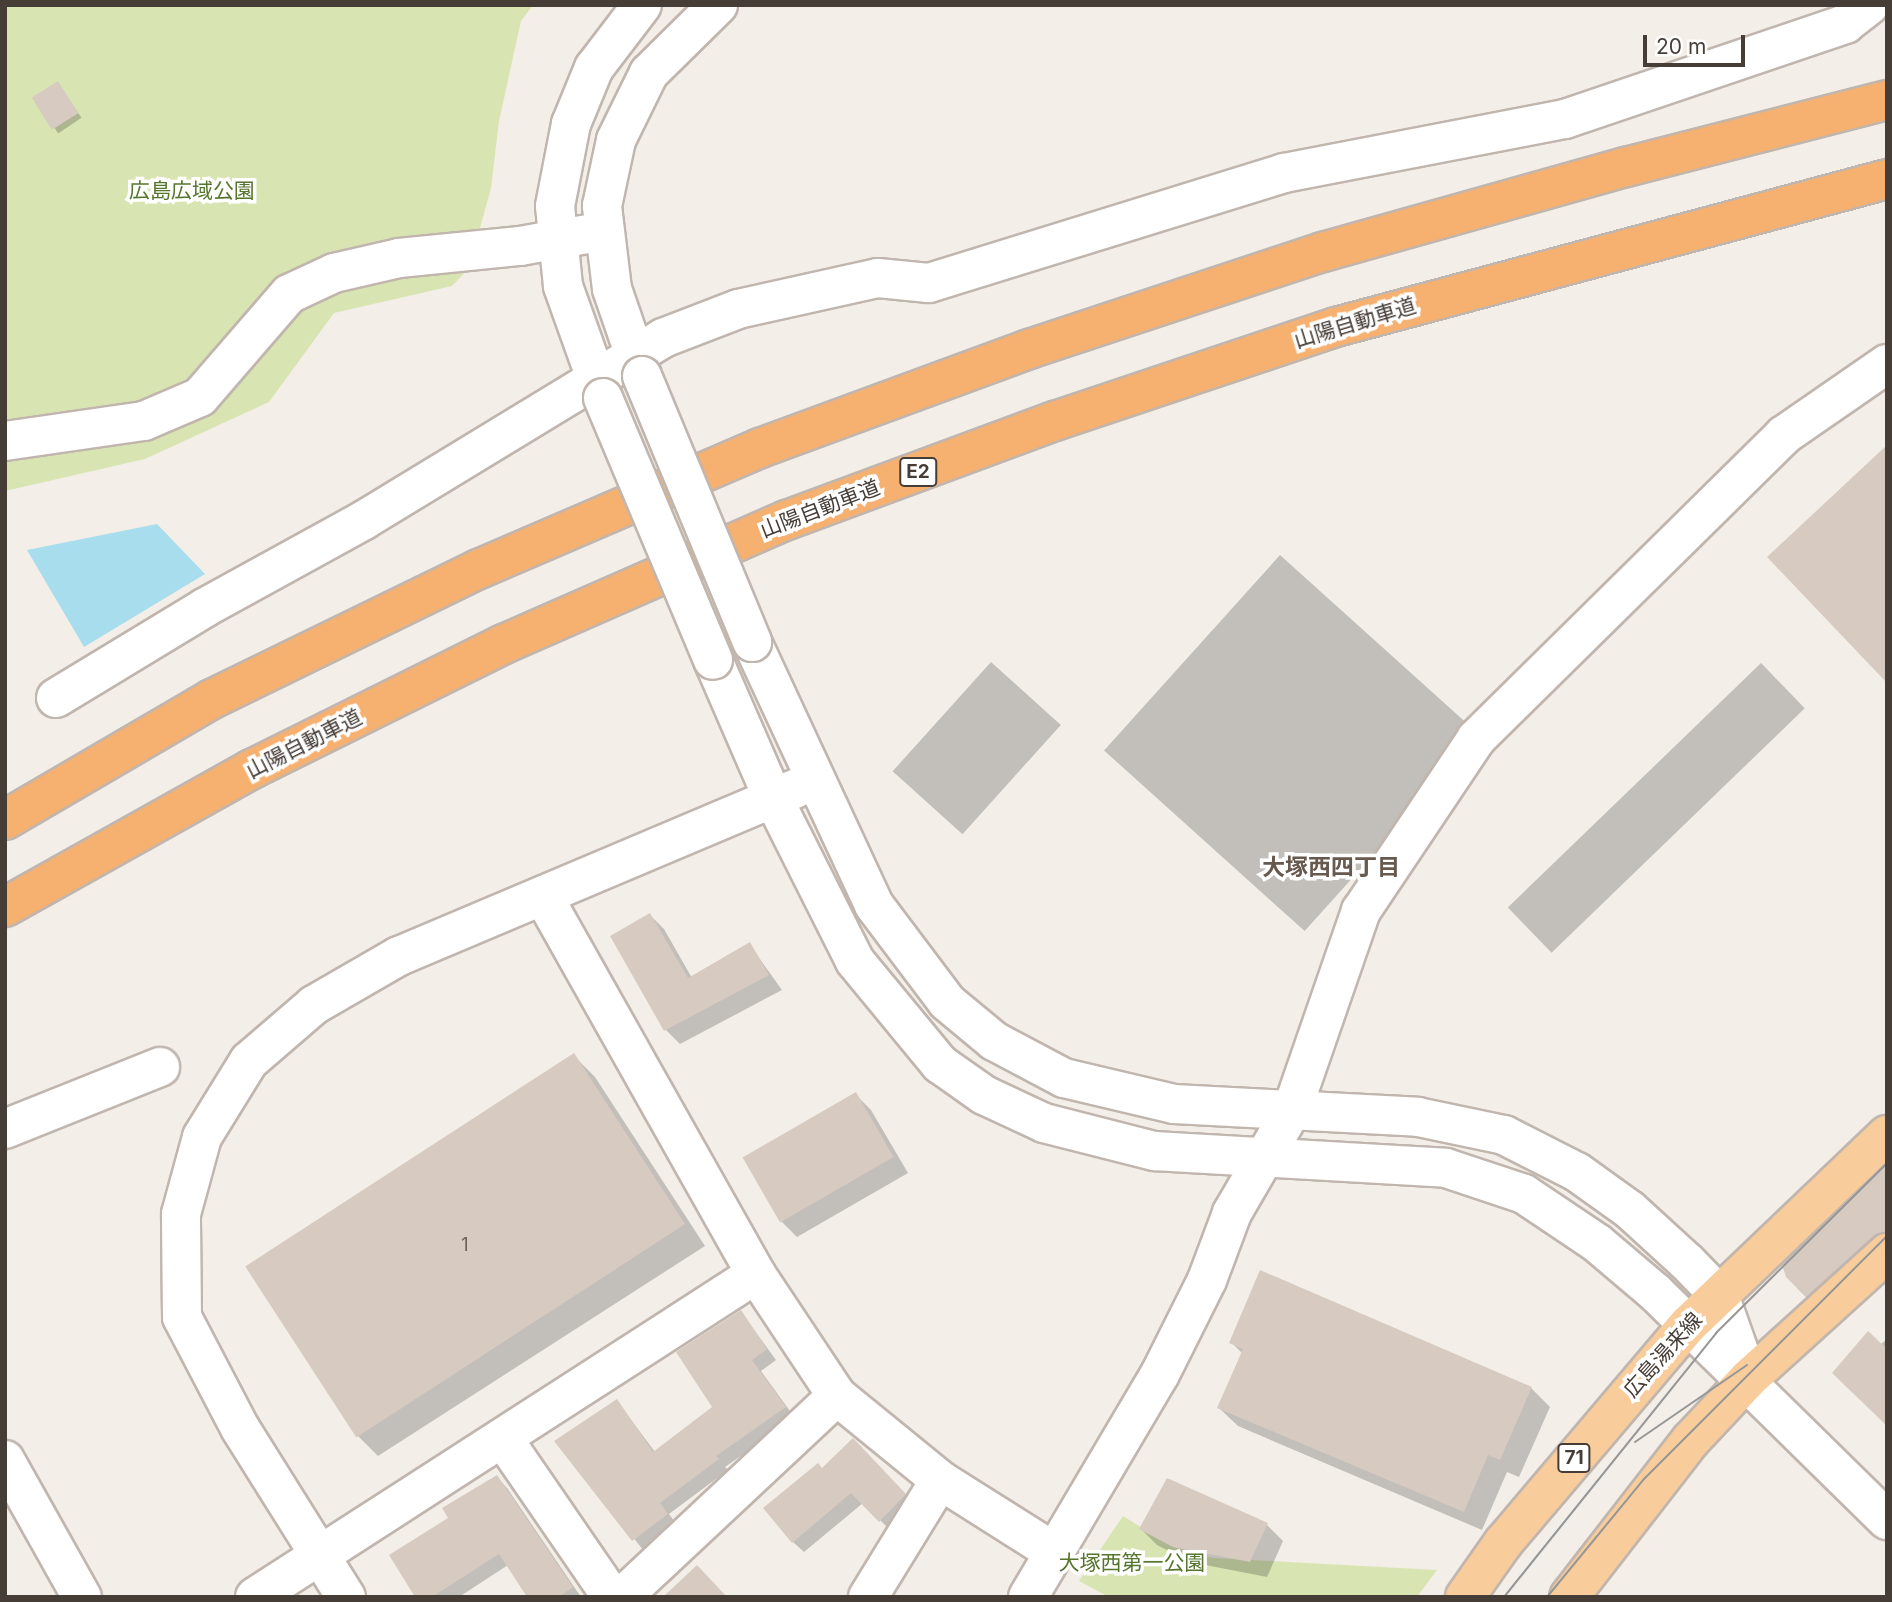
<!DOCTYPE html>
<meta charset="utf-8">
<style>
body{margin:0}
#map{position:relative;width:1892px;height:1602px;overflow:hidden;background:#f3eee8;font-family:Inter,"Noto Sans JP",sans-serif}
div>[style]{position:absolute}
.green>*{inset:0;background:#d8e5b3}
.water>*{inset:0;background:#a7ddec}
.shadow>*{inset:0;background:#0003;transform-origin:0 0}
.building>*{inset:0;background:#d7cac1;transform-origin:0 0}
.roads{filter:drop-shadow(2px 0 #c1b6ae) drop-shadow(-2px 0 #c1b6ae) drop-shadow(0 2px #c1b6ae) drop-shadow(0 -2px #c1b6ae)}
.minor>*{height:38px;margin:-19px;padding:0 19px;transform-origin:19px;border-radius:19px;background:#fff}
.major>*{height:38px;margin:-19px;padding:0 19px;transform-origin:19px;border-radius:19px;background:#f9cc9b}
.highway>*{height:38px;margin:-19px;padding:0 19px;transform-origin:19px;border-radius:19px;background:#f6b070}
.tram>*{height:2px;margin:-1px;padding:0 1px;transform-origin:1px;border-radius:1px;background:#969696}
.bridges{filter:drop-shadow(2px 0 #c1b6ae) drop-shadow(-2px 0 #c1b6ae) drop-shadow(0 2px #c1b6ae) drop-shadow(0 -2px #c1b6ae)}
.minor-bridge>*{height:38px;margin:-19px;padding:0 19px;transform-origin:19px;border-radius:19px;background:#fff}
span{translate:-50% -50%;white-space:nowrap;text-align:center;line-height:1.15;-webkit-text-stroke:7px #fff;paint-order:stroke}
.number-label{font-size:18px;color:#6a605a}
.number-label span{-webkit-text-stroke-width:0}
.shield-label span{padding:2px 5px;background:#fff;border:2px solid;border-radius:5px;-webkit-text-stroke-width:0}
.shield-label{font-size:19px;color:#463d37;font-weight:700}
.park-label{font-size:21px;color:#56752d}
.street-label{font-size:21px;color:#463d37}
.neighbourhood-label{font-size:23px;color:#68594f;font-weight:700}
.frame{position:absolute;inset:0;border:7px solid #463d37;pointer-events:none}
.scale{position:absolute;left:1643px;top:35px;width:102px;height:32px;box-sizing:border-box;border:4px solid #463d37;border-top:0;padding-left:9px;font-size:21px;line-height:24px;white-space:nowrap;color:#463d37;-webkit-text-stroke:5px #fff;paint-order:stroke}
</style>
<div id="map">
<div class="green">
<div style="clip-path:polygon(5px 5px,533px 5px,521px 21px,499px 121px,491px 188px,469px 268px,452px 286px,334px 313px,269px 402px,145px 459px,5px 491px)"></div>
<div style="clip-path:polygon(1123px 1516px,1173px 1547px,1213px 1558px,1437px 1570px,1417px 1597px,1109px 1597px,1079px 1581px)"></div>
</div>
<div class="water">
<div style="clip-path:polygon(157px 524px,205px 574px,84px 647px,27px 550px)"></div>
</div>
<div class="shadow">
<div style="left:58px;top:83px;width:42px;height:28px;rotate:56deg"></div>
<div style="left:1280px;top:555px;width:270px;height:263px;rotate:42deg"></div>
<div style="left:991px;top:662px;width:94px;height:147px;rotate:42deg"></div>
<div style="left:1761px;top:663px;width:63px;height:352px;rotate:46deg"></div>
<div style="clip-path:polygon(650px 915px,664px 929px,692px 978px,750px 945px,782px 990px,680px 1044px,666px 1030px)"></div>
<div style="clip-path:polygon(574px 1056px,595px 1077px,705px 1246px,378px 1456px,357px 1435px,247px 1266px)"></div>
<div style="clip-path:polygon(855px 1094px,871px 1110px,908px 1173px,797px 1237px,781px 1221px,744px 1158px)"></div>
<div style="clip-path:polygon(1887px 1168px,1887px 1264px,1819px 1310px,1797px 1288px)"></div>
<div style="clip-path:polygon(741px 1312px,776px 1360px,761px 1371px,795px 1418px,725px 1467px,728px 1470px,669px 1514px,677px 1525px,644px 1551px,556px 1442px,617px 1401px,655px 1452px,714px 1408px)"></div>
<div style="clip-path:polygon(1887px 1339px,1887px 1424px,1880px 1345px)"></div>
<div style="clip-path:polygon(1231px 1342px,1531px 1388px,1550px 1407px,1519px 1477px,1507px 1472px,1482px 1530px,1238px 1426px,1219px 1408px,1243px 1354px)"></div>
<div style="clip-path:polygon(853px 1441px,915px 1505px,891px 1531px,863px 1503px,804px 1552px,793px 1542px,822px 1470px)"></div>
<div style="clip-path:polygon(497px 1477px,507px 1488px,581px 1597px,529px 1597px,508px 1565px,459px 1597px,418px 1597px,450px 1519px)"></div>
<div style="clip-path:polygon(1267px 1525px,1283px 1541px,1267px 1577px,1190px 1562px,1157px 1545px,1141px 1529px)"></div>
</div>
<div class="building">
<div style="left:58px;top:81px;width:38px;height:31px;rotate:58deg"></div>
<div style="clip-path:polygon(1887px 445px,1887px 683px,1767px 557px)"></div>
<div style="clip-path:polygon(650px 913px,688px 978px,750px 942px,769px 975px,664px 1031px,610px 936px)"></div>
<div style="left:574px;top:1053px;width:204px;height:392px;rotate:57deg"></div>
<div style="left:856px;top:1092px;width:75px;height:131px;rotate:60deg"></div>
<div style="clip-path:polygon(1887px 1165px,1887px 1232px,1872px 1237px,1806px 1297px,1786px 1277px,1782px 1265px)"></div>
<div style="clip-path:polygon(1260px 1270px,1532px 1387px,1500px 1460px,1488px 1455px,1464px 1512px,1217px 1408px,1243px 1349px,1229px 1343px)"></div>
<div style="clip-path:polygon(741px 1310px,767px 1349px,752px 1360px,786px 1407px,716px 1456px,719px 1459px,660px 1503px,668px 1514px,632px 1541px,554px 1441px,617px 1399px,653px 1452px,712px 1407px,676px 1352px)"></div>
<div style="clip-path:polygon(1868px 1331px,1887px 1349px,1887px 1426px,1832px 1373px)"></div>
<div style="clip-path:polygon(853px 1438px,906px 1494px,879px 1522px,851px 1493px,792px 1543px,763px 1508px,818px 1463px,822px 1468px)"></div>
<div style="clip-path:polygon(497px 1475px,573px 1587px,559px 1597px,527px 1597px,499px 1554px,432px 1597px,415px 1597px,389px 1555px,448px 1518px,442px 1508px)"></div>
<div style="clip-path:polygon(1167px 1478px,1268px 1523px,1250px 1562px,1173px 1547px,1139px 1529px)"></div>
<div style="clip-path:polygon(697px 1565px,727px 1597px,663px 1597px)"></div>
</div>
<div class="roads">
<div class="minor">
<div style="left:642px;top:376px;width:92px;rotate:-109deg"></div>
<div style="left:612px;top:289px;width:84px;rotate:-96.9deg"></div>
<div style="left:602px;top:206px;width:67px;rotate:-78deg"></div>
<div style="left:616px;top:140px;width:75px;rotate:-63.8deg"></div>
<div style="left:649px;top:73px;width:97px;rotate:-44.6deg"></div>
<div style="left:603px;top:398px;width:119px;rotate:-109.7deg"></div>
<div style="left:563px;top:286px;width:80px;rotate:-95.7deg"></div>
<div style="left:555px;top:206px;width:84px;rotate:-79deg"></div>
<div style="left:571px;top:124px;width:61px;rotate:-67.7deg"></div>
<div style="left:594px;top:68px;width:79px;rotate:-52.7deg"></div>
<div style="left:5px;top:441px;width:140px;rotate:-8.2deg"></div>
<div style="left:144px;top:421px;width:61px;rotate:-23.2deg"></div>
<div style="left:200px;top:397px;width:136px;rotate:-49.2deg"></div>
<div style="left:289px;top:294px;width:50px;rotate:-25deg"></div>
<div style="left:334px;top:273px;width:67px;rotate:-13deg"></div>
<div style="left:399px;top:258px;width:122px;rotate:-5.7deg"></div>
<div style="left:520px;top:246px;width:85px;rotate:-10.1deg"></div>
<div style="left:752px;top:642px;width:290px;rotate:65.1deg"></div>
<div style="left:874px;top:905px;width:121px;rotate:53deg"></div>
<div style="left:947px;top:1002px;width:61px;rotate:39.7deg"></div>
<div style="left:994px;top:1041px;width:79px;rotate:27.9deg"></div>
<div style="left:1064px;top:1078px;width:113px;rotate:13.3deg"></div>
<div style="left:1174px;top:1104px;width:244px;rotate:3deg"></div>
<div style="left:1418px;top:1117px;width:88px;rotate:11.8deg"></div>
<div style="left:1504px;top:1135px;width:82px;rotate:26.9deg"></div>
<div style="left:1577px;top:1172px;width:65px;rotate:35.6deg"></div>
<div style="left:1630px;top:1210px;width:77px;rotate:42.4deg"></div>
<div style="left:1687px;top:1262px;width:46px;rotate:45.9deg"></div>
<div style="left:1719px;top:1295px;width:84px;rotate:70.5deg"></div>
<div style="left:713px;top:660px;width:150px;rotate:66.5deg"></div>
<div style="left:773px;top:798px;width:182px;rotate:63.3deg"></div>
<div style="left:855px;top:961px;width:134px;rotate:50.5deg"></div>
<div style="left:940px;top:1064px;width:54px;rotate:35.2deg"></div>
<div style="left:984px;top:1095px;width:66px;rotate:25deg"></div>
<div style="left:1044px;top:1123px;width:114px;rotate:14.3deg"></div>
<div style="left:1154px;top:1151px;width:292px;rotate:3.3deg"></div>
<div style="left:1446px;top:1168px;width:82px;rotate:18.4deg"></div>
<div style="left:1524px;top:1194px;width:88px;rotate:33.9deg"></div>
<div style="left:1597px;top:1243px;width:77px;rotate:40.3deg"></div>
<div style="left:1656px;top:1293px;width:324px;rotate:44.5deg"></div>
<div style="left:56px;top:698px;width:175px;rotate:-31.2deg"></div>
<div style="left:206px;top:607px;width:180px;rotate:-28.8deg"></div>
<div style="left:364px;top:520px;width:350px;rotate:-31.3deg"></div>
<div style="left:663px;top:338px;width:80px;rotate:-21.1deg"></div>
<div style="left:738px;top:309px;width:143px;rotate:-12.5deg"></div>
<div style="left:878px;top:278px;width:51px;rotate:5.6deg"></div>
<div style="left:929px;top:283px;width:372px;rotate:-17.2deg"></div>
<div style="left:1284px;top:173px;width:286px;rotate:-10.9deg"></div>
<div style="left:1565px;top:119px;width:296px;rotate:-18.7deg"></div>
<div style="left:1845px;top:24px;width:31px;rotate:-38deg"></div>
<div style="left:543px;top:896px;width:434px;rotate:60.6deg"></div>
<div style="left:756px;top:1274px;width:146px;rotate:56.4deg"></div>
<div style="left:837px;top:1396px;width:133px;rotate:39.2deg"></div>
<div style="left:940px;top:1480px;width:135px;rotate:32.3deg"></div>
<div style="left:5px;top:1129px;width:167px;rotate:-21.8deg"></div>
<div style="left:504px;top:1440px;width:191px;rotate:55.5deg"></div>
<div style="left:5px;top:1460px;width:157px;rotate:60.7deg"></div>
<div style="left:255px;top:1597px;width:596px;rotate:-32.81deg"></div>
<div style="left:346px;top:1597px;width:199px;rotate:-122.1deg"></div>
<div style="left:240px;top:1428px;width:125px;rotate:-117.6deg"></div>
<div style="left:182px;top:1317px;width:103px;rotate:-90.6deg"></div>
<div style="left:181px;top:1214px;width:80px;rotate:-74.7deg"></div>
<div style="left:202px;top:1137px;width:89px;rotate:-58.3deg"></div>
<div style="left:249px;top:1061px;width:86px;rotate:-40.7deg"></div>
<div style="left:314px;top:1005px;width:98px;rotate:-30deg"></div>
<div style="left:399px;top:956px;width:431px;rotate:-22.9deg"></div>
<div style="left:622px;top:1597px;width:294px;rotate:-43.1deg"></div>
<div style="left:868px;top:1597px;width:137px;rotate:-58.4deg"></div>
<div style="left:1028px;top:1597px;width:259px;rotate:-59.4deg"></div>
<div style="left:1160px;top:1374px;width:105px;rotate:-63.4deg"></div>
<div style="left:1207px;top:1280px;width:72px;rotate:-69.5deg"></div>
<div style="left:1232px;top:1213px;width:119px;rotate:-59.8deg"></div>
<div style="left:1292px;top:1110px;width:211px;rotate:-70.9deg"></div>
<div style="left:1361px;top:911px;width:207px;rotate:-56.2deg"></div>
<div style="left:1476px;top:739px;width:433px;rotate:-44.6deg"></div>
<div style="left:1784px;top:435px;width:125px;rotate:-34.6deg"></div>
</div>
<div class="major">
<div style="left:1465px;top:1597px;width:66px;rotate:-54.9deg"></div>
<div style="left:1503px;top:1543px;width:287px;rotate:-49.7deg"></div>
<div style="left:1689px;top:1324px;width:274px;rotate:-43.7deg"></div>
<div style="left:1569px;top:1597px;width:199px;rotate:-52.2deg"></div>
<div style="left:1691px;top:1440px;width:83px;rotate:-46.9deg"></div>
<div style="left:1748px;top:1379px;width:188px;rotate:-42.2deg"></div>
</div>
<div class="highway">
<div style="left:5px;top:820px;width:240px;rotate:-30.3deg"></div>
<div style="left:212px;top:699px;width:297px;rotate:-26deg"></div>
<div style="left:479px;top:569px;width:306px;rotate:-23.3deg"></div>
<div style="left:760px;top:448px;width:287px;rotate:-20.2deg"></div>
<div style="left:1029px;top:349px;width:310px;rotate:-18.3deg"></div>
<div style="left:1323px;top:252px;width:315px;rotate:-15.7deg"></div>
<div style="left:1626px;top:167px;width:269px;rotate:-14.4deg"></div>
<div style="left:5px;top:907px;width:283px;rotate:-29.2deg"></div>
<div style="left:252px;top:769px;width:281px;rotate:-26.4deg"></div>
<div style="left:504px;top:644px;width:309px;rotate:-23.7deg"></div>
<div style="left:787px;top:520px;width:286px;rotate:-20.3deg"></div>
<div style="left:1055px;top:421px;width:296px;rotate:-18.5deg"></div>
<div style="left:1336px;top:327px;width:571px;rotate:-15.03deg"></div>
</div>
</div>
<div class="tram">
<div style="left:1635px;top:1442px;width:136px;rotate:-34.5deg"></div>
<div style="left:1504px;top:1597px;width:339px;rotate:-51.2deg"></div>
<div style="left:1716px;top:1333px;width:241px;rotate:-44.8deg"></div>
<div style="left:1547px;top:1597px;width:151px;rotate:-50.6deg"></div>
<div style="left:1643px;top:1480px;width:345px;rotate:-45deg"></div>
</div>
<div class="bridges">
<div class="minor-bridge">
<div style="left:642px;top:376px;width:288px;rotate:67.5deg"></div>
<div style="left:603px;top:398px;width:284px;rotate:67.2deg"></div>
</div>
</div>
<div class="number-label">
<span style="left:465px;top:1245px">1</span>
</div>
<div class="shield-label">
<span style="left:918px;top:472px">E2</span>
<span style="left:1574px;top:1458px">71</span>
</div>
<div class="park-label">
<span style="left:192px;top:191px">広島広域公園</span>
<span style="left:1132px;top:1563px">大塚西第一公園</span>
</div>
<div class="street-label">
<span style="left:1355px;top:323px;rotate:-17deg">山陽自動車道</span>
<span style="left:820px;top:509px;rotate:-21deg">山陽自動車道</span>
<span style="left:304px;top:744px;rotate:-27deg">山陽自動車道</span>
<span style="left:1663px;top:1355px;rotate:-48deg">広島湯来線</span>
</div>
<div class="neighbourhood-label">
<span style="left:1331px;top:867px">大塚西四丁目</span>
</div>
<div class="frame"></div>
<div class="scale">20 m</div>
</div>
